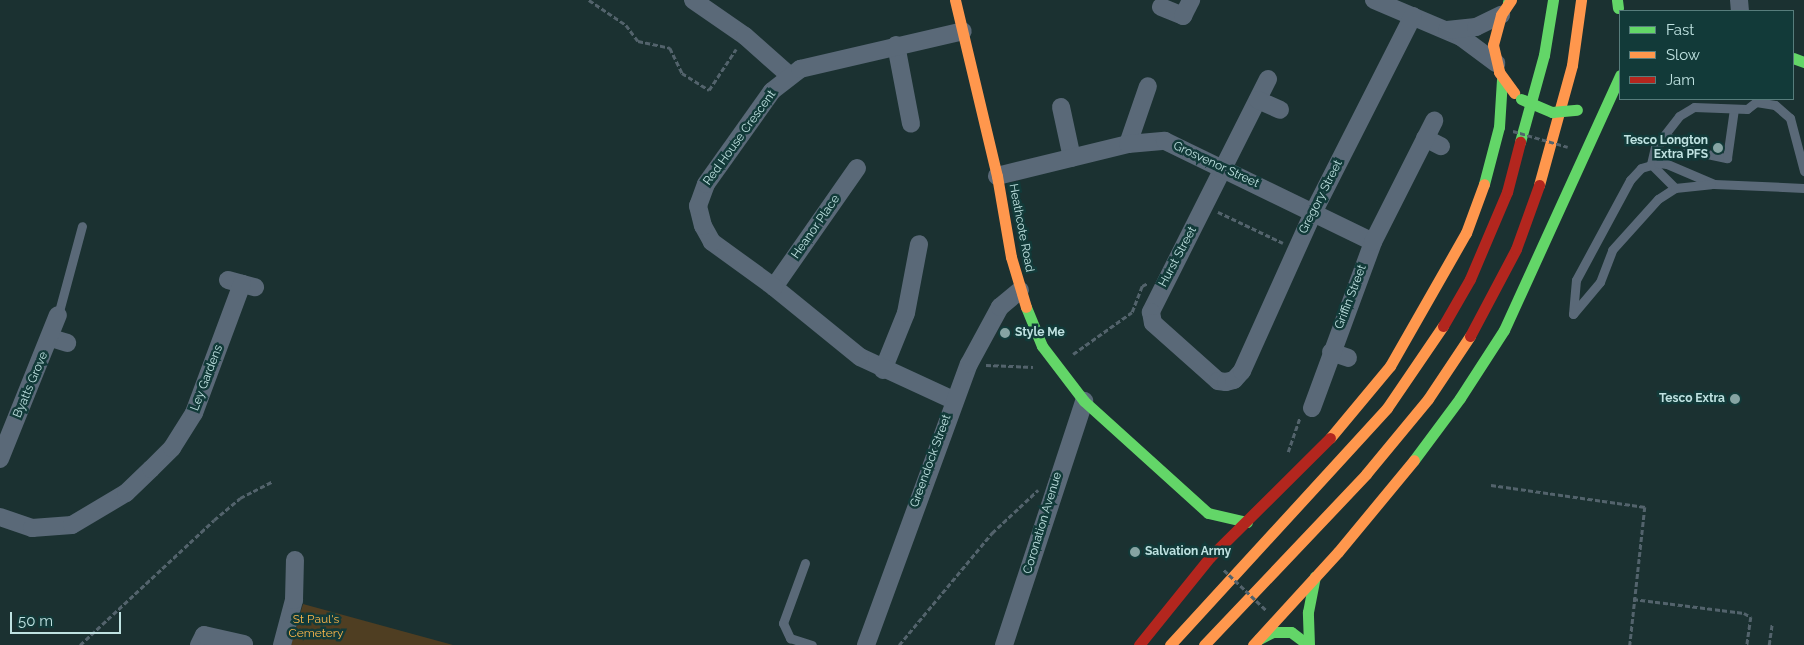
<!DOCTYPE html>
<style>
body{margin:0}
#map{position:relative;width:1804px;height:645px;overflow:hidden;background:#1b3131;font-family:Raleway,sans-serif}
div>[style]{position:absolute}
.green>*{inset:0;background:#4f3e22}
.path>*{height:2.5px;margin-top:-1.25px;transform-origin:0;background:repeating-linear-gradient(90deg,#53636c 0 5px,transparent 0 7.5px)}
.lane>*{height:9px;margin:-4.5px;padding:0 4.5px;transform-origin:4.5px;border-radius:4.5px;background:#5a6978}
.street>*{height:18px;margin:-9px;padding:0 9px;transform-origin:9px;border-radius:9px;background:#5a6978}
.fast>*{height:11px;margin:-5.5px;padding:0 5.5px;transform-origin:5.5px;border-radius:5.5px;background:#63d668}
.slow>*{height:11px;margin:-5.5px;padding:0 5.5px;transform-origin:5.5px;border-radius:5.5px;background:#ff974d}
.jam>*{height:11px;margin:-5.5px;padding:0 5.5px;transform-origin:5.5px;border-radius:5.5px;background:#b3261e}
.path-bridge>*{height:2.5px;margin-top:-1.25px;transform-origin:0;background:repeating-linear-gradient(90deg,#53636c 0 5px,transparent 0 7.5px)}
.fast-bridge>*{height:11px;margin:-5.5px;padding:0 5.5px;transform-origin:5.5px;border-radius:5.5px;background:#63d668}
.dots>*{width:14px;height:14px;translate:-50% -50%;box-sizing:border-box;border:2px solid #123a39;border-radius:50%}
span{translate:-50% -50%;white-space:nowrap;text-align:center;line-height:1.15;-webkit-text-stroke:5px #123a39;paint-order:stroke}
.street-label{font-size:12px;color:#bfe2e1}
.poi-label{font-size:12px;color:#bfe2e1;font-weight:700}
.right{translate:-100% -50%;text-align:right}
.left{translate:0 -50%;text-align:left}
.park-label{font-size:12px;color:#feb84b}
.legend{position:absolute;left:1619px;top:10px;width:175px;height:90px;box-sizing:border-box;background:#123a39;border:1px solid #577d7c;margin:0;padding:6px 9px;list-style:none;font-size:15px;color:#bfe2e1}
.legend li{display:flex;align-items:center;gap:10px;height:25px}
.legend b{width:25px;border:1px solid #577d7c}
.scale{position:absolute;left:10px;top:612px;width:111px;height:22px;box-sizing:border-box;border:2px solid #bfe2e1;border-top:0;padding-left:6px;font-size:15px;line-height:18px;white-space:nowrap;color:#bfe2e1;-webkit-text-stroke:4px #123a39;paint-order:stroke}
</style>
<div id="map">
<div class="green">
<div style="clip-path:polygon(303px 604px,453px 645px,291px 645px)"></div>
</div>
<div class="path">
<div style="left:589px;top:0;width:45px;rotate:34deg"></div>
<div style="left:626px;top:25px;width:20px;rotate:53deg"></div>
<div style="left:638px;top:41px;width:33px;rotate:12deg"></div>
<div style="left:670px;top:48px;width:28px;rotate:64deg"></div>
<div style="left:682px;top:73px;width:32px;rotate:32deg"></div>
<div style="left:709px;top:90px;width:49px;rotate:-56.6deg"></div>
<div style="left:1218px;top:212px;width:72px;rotate:25.5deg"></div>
<div style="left:1073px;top:354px;width:72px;rotate:-35.4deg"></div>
<div style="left:1132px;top:312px;width:28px;rotate:-69deg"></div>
<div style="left:1142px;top:286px;width:7px;rotate:-27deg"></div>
<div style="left:986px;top:365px;width:47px;rotate:2.4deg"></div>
<div style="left:1288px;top:452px;width:37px;rotate:-71deg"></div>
<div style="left:1491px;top:485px;width:156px;rotate:8.1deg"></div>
<div style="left:1645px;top:507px;width:139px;rotate:96.2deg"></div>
<div style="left:1633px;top:599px;width:112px;rotate:7.2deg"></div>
<div style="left:1744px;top:613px;width:8px;rotate:30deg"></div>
<div style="left:1751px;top:617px;width:28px;rotate:98deg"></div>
<div style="left:80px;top:645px;width:183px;rotate:-43deg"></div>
<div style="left:214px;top:520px;width:34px;rotate:-40deg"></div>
<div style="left:240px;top:498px;width:37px;rotate:-27deg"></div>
<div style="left:899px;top:645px;width:146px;rotate:-50.3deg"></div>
<div style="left:992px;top:533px;width:63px;rotate:-43.1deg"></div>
<div style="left:1769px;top:645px;width:22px;rotate:-82deg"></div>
</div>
<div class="lane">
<div style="left:1661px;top:142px;width:7px;rotate:-45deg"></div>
<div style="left:1666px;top:137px;width:15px;rotate:16deg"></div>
<div style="left:1680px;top:141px;width:16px;rotate:38deg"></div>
<div style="left:1693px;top:151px;width:35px;rotate:12deg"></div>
<div style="left:1727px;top:158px;width:49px;rotate:-81.9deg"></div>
<div style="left:1675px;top:188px;width:34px;rotate:-135deg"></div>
<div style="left:1651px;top:164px;width:17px;rotate:-77deg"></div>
<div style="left:1655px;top:147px;width:39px;rotate:-52deg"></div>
<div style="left:1679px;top:116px;width:17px;rotate:-31deg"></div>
<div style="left:1694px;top:107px;width:53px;rotate:2.2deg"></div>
<div style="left:1747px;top:109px;width:11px;rotate:-38deg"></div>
<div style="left:1756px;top:102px;width:19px;rotate:9deg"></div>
<div style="left:1775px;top:105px;width:20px;rotate:41deg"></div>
<div style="left:1790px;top:118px;width:55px;rotate:75.2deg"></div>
<div style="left:1573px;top:314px;width:34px;rotate:-85deg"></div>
<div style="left:1576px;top:280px;width:114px;rotate:-61.6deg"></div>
<div style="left:1630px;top:180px;width:16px;rotate:-47deg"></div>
<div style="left:1641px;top:168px;width:18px;rotate:-16deg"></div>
<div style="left:1658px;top:163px;width:9px;rotate:6deg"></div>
<div style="left:1667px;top:164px;width:51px;rotate:23.1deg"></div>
<div style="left:1714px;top:184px;width:90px;rotate:2.5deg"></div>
<div style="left:1573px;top:314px;width:42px;rotate:-49.8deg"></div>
<div style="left:1600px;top:282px;width:34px;rotate:-69deg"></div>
<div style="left:1612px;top:250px;width:69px;rotate:-48deg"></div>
<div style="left:1658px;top:199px;width:20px;rotate:-33deg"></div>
<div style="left:1675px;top:188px;width:36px;rotate:-6deg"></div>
<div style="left:58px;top:315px;width:92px;rotate:-74.9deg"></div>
<div style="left:805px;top:563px;width:64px;rotate:110.1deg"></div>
<div style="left:783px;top:623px;width:17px;rotate:65deg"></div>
<div style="left:790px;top:638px;width:23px;rotate:18deg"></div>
</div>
<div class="street">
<div style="left:693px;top:0;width:63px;rotate:34.7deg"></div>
<div style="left:745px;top:36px;width:60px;rotate:41.6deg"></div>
<div style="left:1374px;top:0;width:95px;rotate:23deg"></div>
<div style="left:1461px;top:37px;width:44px;rotate:36.6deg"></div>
<div style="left:1739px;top:0;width:11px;rotate:85deg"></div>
<div style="left:1161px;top:7px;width:24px;rotate:22deg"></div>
<div style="left:1183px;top:16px;width:18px;rotate:-63deg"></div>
<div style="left:1447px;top:30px;width:29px;rotate:-6deg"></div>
<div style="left:1476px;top:27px;width:28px;rotate:-26deg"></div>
<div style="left:896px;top:45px;width:80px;rotate:79.2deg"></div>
<div style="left:1268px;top:79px;width:261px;rotate:116.7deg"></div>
<div style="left:1151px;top:312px;width:11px;rotate:80deg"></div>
<div style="left:1153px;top:323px;width:87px;rotate:41.7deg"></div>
<div style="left:1218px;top:381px;width:8px;rotate:7deg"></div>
<div style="left:1226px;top:382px;width:8px;rotate:-14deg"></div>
<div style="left:1234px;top:380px;width:12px;rotate:-48deg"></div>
<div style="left:1242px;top:371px;width:173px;rotate:-65.8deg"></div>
<div style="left:1313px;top:213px;width:221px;rotate:-63.1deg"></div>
<div style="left:1258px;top:100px;width:24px;rotate:24deg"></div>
<div style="left:1061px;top:107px;width:52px;rotate:77.8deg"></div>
<div style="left:1425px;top:138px;width:18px;rotate:27deg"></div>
<div style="left:1128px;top:144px;width:61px;rotate:-71deg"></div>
<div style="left:997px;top:176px;width:135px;rotate:-13.7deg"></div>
<div style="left:1128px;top:144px;width:37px;rotate:-5deg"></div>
<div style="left:1165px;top:141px;width:231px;rotate:25.9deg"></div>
<div style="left:228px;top:280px;width:28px;rotate:15deg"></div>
<div style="left:774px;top:287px;width:145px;rotate:-55.1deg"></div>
<div style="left:51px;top:338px;width:17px;rotate:17deg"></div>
<div style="left:1331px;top:352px;width:18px;rotate:19deg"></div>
<div style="left:883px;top:370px;width:61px;rotate:-68deg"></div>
<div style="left:906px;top:313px;width:70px;rotate:-79.3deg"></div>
<div style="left:953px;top:400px;width:102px;rotate:-155.2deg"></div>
<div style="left:860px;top:357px;width:111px;rotate:-140.9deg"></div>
<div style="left:774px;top:287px;width:77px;rotate:-144deg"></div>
<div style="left:712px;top:242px;width:18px;rotate:-119deg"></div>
<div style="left:703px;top:226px;width:21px;rotate:-104deg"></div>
<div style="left:698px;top:206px;width:23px;rotate:-70deg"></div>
<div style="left:706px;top:184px;width:114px;rotate:-54.6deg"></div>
<div style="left:772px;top:91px;width:36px;rotate:-38deg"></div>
<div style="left:800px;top:69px;width:167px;rotate:-13.1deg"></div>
<div style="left:1312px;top:408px;width:177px;rotate:-69.8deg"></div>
<div style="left:1373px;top:242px;width:136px;rotate:-63.2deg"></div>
<div style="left:0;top:459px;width:155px;rotate:-68.1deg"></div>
<div style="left:0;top:517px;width:34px;rotate:19deg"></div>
<div style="left:32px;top:528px;width:40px;rotate:-4.3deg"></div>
<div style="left:72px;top:525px;width:63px;rotate:-30.7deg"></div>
<div style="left:126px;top:493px;width:35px;rotate:-44deg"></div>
<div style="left:151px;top:469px;width:30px;rotate:-45deg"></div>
<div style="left:172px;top:448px;width:41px;rotate:-57.8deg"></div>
<div style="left:194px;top:413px;width:138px;rotate:-69.6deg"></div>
<div style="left:199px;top:645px;width:11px;rotate:-63deg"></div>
<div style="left:204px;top:635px;width:41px;rotate:12.7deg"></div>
<div style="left:282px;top:645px;width:47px;rotate:-75.1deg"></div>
<div style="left:294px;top:600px;width:40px;rotate:-88.6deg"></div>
<div style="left:866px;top:645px;width:299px;rotate:-69.9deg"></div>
<div style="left:969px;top:364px;width:65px;rotate:-61.5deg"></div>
<div style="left:1000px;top:307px;width:26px;rotate:-40deg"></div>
<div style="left:1004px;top:645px;width:257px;rotate:-71.8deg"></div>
</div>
<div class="fast">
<div style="left:1617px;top:0;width:8px;rotate:83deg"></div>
<div style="left:1508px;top:2px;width:2px;rotate:-63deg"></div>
<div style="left:1793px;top:58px;width:12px;rotate:20deg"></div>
<div style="left:1520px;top:142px;width:90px;rotate:-74.6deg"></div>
<div style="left:1544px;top:55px;width:56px;rotate:-80.7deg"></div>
<div style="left:1484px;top:184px;width:59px;rotate:-75.3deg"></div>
<div style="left:1499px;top:127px;width:48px;rotate:-86.4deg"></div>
<div style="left:1026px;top:307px;width:42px;rotate:67.7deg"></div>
<div style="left:1042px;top:346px;width:69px;rotate:52.6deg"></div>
<div style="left:1084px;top:401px;width:167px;rotate:42.1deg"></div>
<div style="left:1208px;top:513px;width:40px;rotate:13deg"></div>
<div style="left:1414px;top:460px;width:77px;rotate:-53.4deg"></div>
<div style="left:1460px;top:398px;width:81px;rotate:-57.1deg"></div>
<div style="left:1504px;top:330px;width:280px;rotate:-65.5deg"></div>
<div style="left:1259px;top:639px;width:16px;rotate:-27deg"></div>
<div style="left:1273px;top:632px;width:18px"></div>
<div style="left:1291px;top:632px;width:21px;rotate:37deg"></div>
<div style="left:1309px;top:645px;width:33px;rotate:-92deg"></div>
<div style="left:1308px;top:612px;width:36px;rotate:-79deg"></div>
</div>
<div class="slow">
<div style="left:955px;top:0;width:181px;rotate:76.6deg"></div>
<div style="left:997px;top:176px;width:82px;rotate:80.2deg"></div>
<div style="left:1011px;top:257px;width:52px;rotate:73.3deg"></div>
<div style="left:1511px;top:0;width:18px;rotate:124deg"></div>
<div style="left:1501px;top:15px;width:31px;rotate:105deg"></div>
<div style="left:1493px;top:45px;width:28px;rotate:77deg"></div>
<div style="left:1499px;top:72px;width:26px;rotate:54deg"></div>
<div style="left:1539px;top:185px;width:124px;rotate:-74.6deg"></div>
<div style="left:1572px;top:65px;width:66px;rotate:-82.1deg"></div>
<div style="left:1330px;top:438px;width:94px;rotate:-50.2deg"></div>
<div style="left:1390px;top:366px;width:153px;rotate:-60.3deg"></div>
<div style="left:1466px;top:233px;width:52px;rotate:-69.8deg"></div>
<div style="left:1170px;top:645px;width:321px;rotate:-47.5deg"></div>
<div style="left:1387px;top:408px;width:99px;rotate:-55.7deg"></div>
<div style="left:1204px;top:645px;width:236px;rotate:-46.5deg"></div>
<div style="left:1366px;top:474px;width:97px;rotate:-50.4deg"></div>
<div style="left:1428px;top:399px;width:76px;rotate:-56.3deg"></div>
<div style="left:1253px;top:645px;width:126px;rotate:-47.6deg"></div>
<div style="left:1338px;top:552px;width:119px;rotate:-50.4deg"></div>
</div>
<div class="jam">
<div style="left:1443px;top:326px;width:54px;rotate:-60.1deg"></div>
<div style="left:1470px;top:279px;width:95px;rotate:-67deg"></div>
<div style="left:1507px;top:192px;width:52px;rotate:-75.4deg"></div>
<div style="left:1470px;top:336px;width:98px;rotate:-62.1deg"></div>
<div style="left:1516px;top:249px;width:68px;rotate:-70.2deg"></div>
<div style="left:1139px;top:645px;width:113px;rotate:-51.1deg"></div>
<div style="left:1210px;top:557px;width:169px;rotate:-44.8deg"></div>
</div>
<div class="path-bridge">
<div style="left:1513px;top:131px;width:57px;rotate:16.2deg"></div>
<div style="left:1224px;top:570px;width:58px;rotate:43.6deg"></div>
</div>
<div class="fast-bridge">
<div style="left:1521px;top:99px;width:34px;rotate:23deg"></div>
<div style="left:1552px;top:112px;width:25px;rotate:-5deg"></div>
</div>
<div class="dots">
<div style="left:1718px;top:148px;background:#86a4a3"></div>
<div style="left:1005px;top:333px;background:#86a4a3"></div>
<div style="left:1735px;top:399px;background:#86a4a3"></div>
<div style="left:1135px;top:552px;background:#86a4a3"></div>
</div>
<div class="street-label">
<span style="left:740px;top:138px;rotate:-54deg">Red House Crescent</span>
<span style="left:1216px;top:165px;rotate:25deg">Grosvenor Street</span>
<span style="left:1321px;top:197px;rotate:-63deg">Gregory Street</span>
<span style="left:816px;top:227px;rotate:-55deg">Heanor Place</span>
<span style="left:1021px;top:228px;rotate:79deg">Heathcote Road</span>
<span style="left:1178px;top:257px;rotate:-62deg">Hurst Street</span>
<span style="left:1351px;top:297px;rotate:-69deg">Griffin Street</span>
<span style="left:207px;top:378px;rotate:-69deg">Ley Gardens</span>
<span style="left:31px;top:385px;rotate:-67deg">Byatts Grove</span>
<span style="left:931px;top:461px;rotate:-70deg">Greendock Street</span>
<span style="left:1043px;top:523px;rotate:-73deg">Coronation Avenue</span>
</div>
<div class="poi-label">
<span class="right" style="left:1708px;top:148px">Tesco Longton<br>Extra PFS</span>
<span class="left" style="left:1015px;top:333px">Style Me</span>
<span class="right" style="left:1725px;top:399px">Tesco Extra</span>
<span class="left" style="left:1145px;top:552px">Salvation Army</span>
</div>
<div class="park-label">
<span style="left:316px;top:627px">St Paul's<br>Cemetery</span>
</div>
<ul class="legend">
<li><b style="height:6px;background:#63d668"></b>Fast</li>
<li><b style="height:6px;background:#ff974d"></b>Slow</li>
<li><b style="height:6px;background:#b3261e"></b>Jam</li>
</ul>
<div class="scale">50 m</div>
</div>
